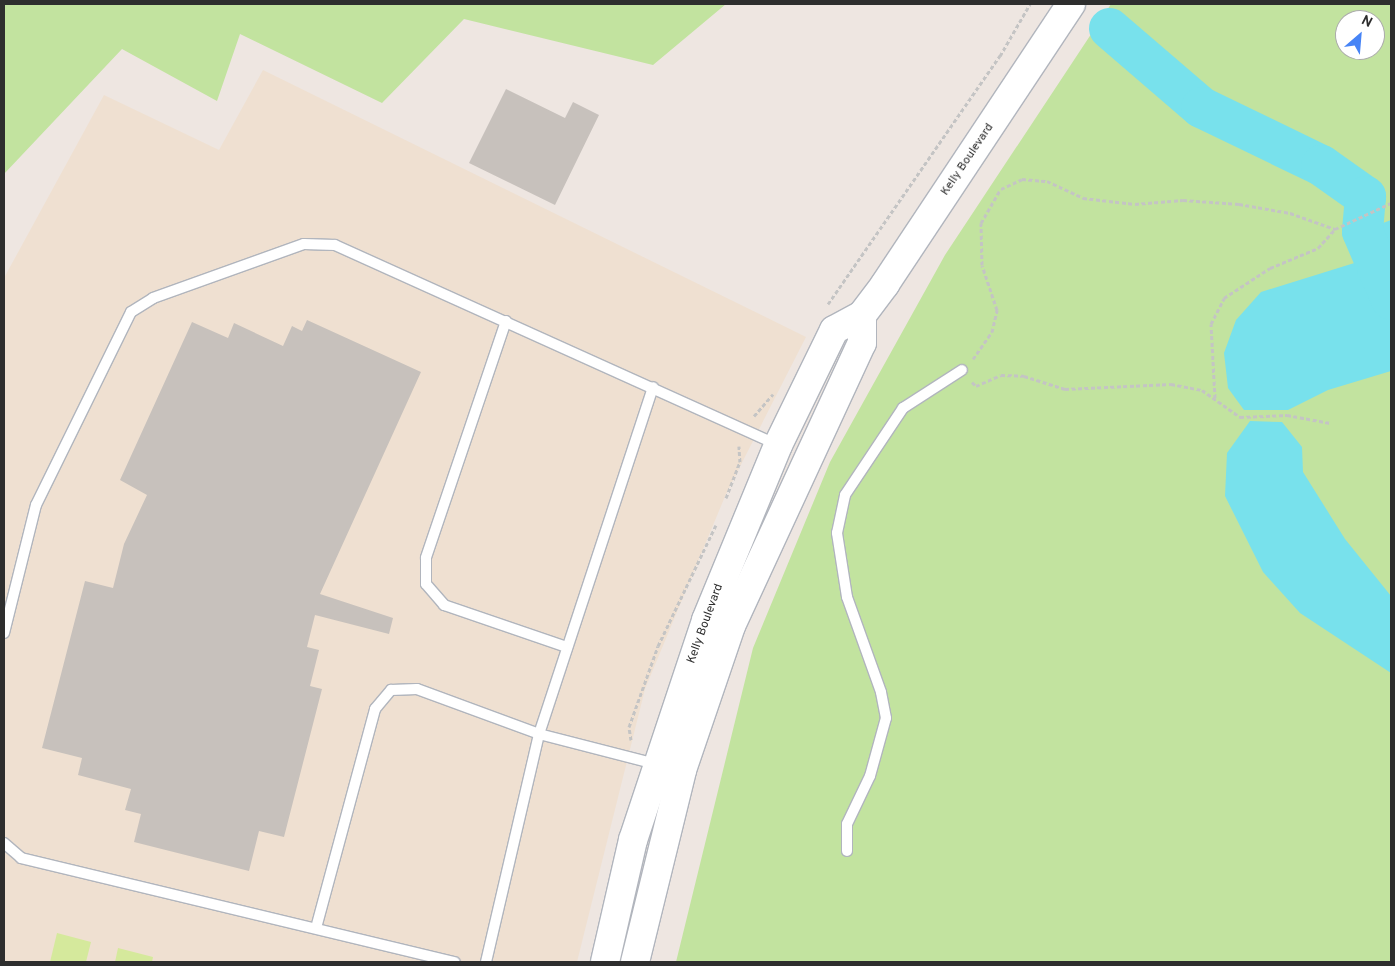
<!DOCTYPE html>
<style>
body{margin:0}
#map{position:relative;width:1395px;height:966px;overflow:hidden;background:#eee6e1;font-family:Overpass,sans-serif}
div>[style]{position:absolute}
.education>*{inset:0;background:#efe0d1}
.green>*{inset:0;background:#c2e39f}
.pitch>*{inset:0;background:#d5e99c}
.water>*{inset:0;background:#78e1ec}
.river>*{height:41px;margin:-20.5px;padding:0 20.5px;transform-origin:20.5px;border-radius:20.5px;background:#78e1ec}
.building>*{inset:0;background:#c7c1bc}
.path>*{height:3px;margin-top:-1.5px;transform-origin:0;background:repeating-linear-gradient(90deg,#c4c4c4 0 4px,transparent 0 6.5px)}
.roads{filter:drop-shadow(1px 0 #b1b5bd) drop-shadow(-1px 0 #b1b5bd) drop-shadow(0 1px #b1b5bd) drop-shadow(0 -1px #b1b5bd)}
.lane>*{height:10px;margin:-5px;padding:0 5px;transform-origin:5px;border-radius:5px;background:#fff}
.secondary>*{height:28px;margin:-14px;padding:0 14px;transform-origin:14px;border-radius:14px;background:#fff}
span{translate:-50% -50%;white-space:nowrap;text-align:center;line-height:1.15;-webkit-text-stroke:4px #fff;paint-order:stroke}
.street-label{font-size:12px;color:#2e2e2e}
.frame{position:absolute;inset:0;border:5px solid #2e2e2e;pointer-events:none}
.north{position:absolute;left:1335px;top:10px;width:50px;height:50px;box-sizing:border-box;background:#fff;border:1px solid #ababab;border-radius:50%;rotate:27deg;font-size:14px;font-weight:700;line-height:20px;text-align:center;color:#2e2e2e}
.north::after{content:'';display:block;margin:auto;width:18px;height:22px;background:#4784f6;clip-path:polygon(50% 0,100% 100%,50% 72%,0 100%)}
</style>
<div id="map">
<div class="education">
<div style="clip-path:polygon(263px 70px,806px 337px,726px 494px,645px 689px,577px 962px,4px 962px,4px 278px,104px 95px,219px 150px)"></div>
</div>
<div class="green">
<div style="clip-path:polygon(4px 4px,726px 4px,653px 65px,464px 19px,382px 103px,240px 34px,217px 101px,122px 49px,4px 174px)"></div>
<div style="clip-path:polygon(evenodd,1111px 4px,1391px 4px,1391px 962px,676px 962px,753px 648px,830px 462px,945px 255px,1111px 4px,1345px 20px,1375px 20px,1375px 50px,1345px 50px,1345px 20px)"></div>
</div>
<div class="pitch">
<div style="clip-path:polygon(57px 933px,91px 942px,86px 962px,50px 962px)"></div>
<div style="clip-path:polygon(118px 948px,153px 957px,152px 962px,115px 962px)"></div>
</div>
<div class="water">
<div style="clip-path:polygon(1391px 220px,1391px 371px,1328px 390px,1288px 410px,1244px 410px,1228px 388px,1224px 353px,1236px 320px,1261px 292px,1364px 260px,1362px 231px)"></div>
<div style="clip-path:polygon(1250px 421px,1282px 422px,1302px 447px,1303px 472px,1345px 539px,1391px 596px,1391px 673px,1300px 613px,1263px 572px,1225px 496px,1227px 453px)"></div>
</div>
<div class="river">
<div style="left:1109px;top:28px;width:121px;rotate:40.7deg"></div>
<div style="left:1201px;top:107px;width:133px;rotate:25.8deg"></div>
<div style="left:1321px;top:165px;width:54px;rotate:35.2deg"></div>
<div style="left:1365px;top:196px;width:35px;rotate:95deg"></div>
<div style="left:1362px;top:231px;width:74px;rotate:66.9deg"></div>
</div>
<div class="building">
<div style="clip-path:polygon(506px 89px,565px 118px,573px 102px,599px 115px,555px 205px,469px 163px)"></div>
<div style="clip-path:polygon(307px 320px,421px 372px,320px 594px,393px 618px,389px 634px,315px 615px,307px 647px,319px 650px,310px 686px,322px 689px,284px 837px,259px 831px,249px 871px,134px 842px,141px 814px,125px 810px,131px 789px,78px 775px,82px 758px,42px 748px,85px 581px,113px 588px,124px 544px,147px 495px,120px 480px,192px 322px,228px 338px,234px 323px,283px 346px,292px 326px,302px 331px)"></div>
</div>
<div class="path">
<div style="left:828px;top:304px;width:302px;rotate:-55.3deg"></div>
<div style="left:1000px;top:56px;width:60px;rotate:-60deg"></div>
<div style="left:973px;top:359px;width:33px;rotate:-55deg"></div>
<div style="left:992px;top:332px;width:23px;rotate:-77deg"></div>
<div style="left:997px;top:310px;width:47px;rotate:-108.4deg"></div>
<div style="left:982px;top:265px;width:42px;rotate:-91.4deg"></div>
<div style="left:981px;top:223px;width:39px;rotate:-60deg"></div>
<div style="left:1001px;top:189px;width:23px;rotate:-25deg"></div>
<div style="left:1022px;top:179px;width:25px;rotate:5deg"></div>
<div style="left:1047px;top:181px;width:40px;rotate:25deg"></div>
<div style="left:1083px;top:198px;width:52px;rotate:6.6deg"></div>
<div style="left:1135px;top:204px;width:48px;rotate:-4.8deg"></div>
<div style="left:1183px;top:200px;width:56px;rotate:4.1deg"></div>
<div style="left:1239px;top:204px;width:52px;rotate:10deg"></div>
<div style="left:1290px;top:213px;width:48px;rotate:19.6deg"></div>
<div style="left:1335px;top:229px;width:62px;rotate:-24.9deg"></div>
<div style="left:972px;top:382px;width:6px;rotate:45deg"></div>
<div style="left:976px;top:386px;width:27px;rotate:-24deg"></div>
<div style="left:1001px;top:375px;width:23px;rotate:2deg"></div>
<div style="left:1024px;top:376px;width:43px;rotate:17.6deg"></div>
<div style="left:1065px;top:389px;width:106px;rotate:-2.7deg"></div>
<div style="left:1171px;top:384px;width:32px;rotate:11deg"></div>
<div style="left:1202px;top:390px;width:47px;rotate:35.4deg"></div>
<div style="left:1240px;top:417px;width:47px;rotate:-2.4deg"></div>
<div style="left:1287px;top:415px;width:44px;rotate:10.5deg"></div>
<div style="left:1215px;top:398px;width:74px;rotate:-93.1deg"></div>
<div style="left:1211px;top:324px;width:29px;rotate:-63deg"></div>
<div style="left:1224px;top:298px;width:55px;rotate:-33.1deg"></div>
<div style="left:1270px;top:268px;width:52px;rotate:-22.6deg"></div>
<div style="left:1318px;top:248px;width:25px;rotate:-48deg"></div>
<div style="left:754px;top:416px;width:29px;rotate:-49deg"></div>
<div style="left:726px;top:498px;width:39px;rotate:-69deg"></div>
<div style="left:740px;top:462px;width:16px;rotate:-94deg"></div>
<div style="left:631px;top:740px;width:13px;rotate:-99deg"></div>
<div style="left:629px;top:727px;width:86px;rotate:-70.3deg"></div>
<div style="left:658px;top:646px;width:134px;rotate:-64.4deg"></div>
</div>
<div class="roads">
<div class="lane">
<div style="left:506px;top:321px;width:250px;rotate:108.7deg"></div>
<div style="left:426px;top:558px;width:26px;rotate:90deg"></div>
<div style="left:426px;top:584px;width:28px;rotate:49deg"></div>
<div style="left:444px;top:605px;width:130px;rotate:18.9deg"></div>
<div style="left:4px;top:633px;width:132px;rotate:-76deg"></div>
<div style="left:36px;top:505px;width:215px;rotate:-63.8deg"></div>
<div style="left:131px;top:312px;width:26px;rotate:-32deg"></div>
<div style="left:153px;top:298px;width:160px;rotate:-19.7deg"></div>
<div style="left:304px;top:244px;width:31px;rotate:2deg"></div>
<div style="left:335px;top:245px;width:484px;rotate:24.3deg"></div>
<div style="left:4px;top:843px;width:23px;rotate:41deg"></div>
<div style="left:21px;top:858px;width:446px;rotate:13.5deg"></div>
<div style="left:847px;top:851px;width:27px;rotate:-90deg"></div>
<div style="left:847px;top:824px;width:53px;rotate:-64.4deg"></div>
<div style="left:870px;top:776px;width:60px;rotate:-74.6deg"></div>
<div style="left:886px;top:718px;width:26px;rotate:-101deg"></div>
<div style="left:881px;top:692px;width:101px;rotate:-109.7deg"></div>
<div style="left:847px;top:597px;width:65px;rotate:-98.9deg"></div>
<div style="left:837px;top:533px;width:39px;rotate:-78deg"></div>
<div style="left:845px;top:495px;width:105px;rotate:-56.3deg"></div>
<div style="left:903px;top:408px;width:70px;rotate:-32.8deg"></div>
<div style="left:316px;top:928px;width:227px;rotate:-74.9deg"></div>
<div style="left:375px;top:709px;width:25px;rotate:-50deg"></div>
<div style="left:391px;top:690px;width:26px;rotate:-2deg"></div>
<div style="left:417px;top:689px;width:130px;rotate:20.2deg"></div>
<div style="left:539px;top:734px;width:121px;rotate:14.4deg"></div>
<div style="left:486px;top:962px;width:234px;rotate:-76.9deg"></div>
<div style="left:539px;top:734px;width:365px;rotate:-71.8deg"></div>
</div>
<div class="secondary">
<div style="left:605px;top:962px;width:125px;rotate:-77.1deg"></div>
<div style="left:633px;top:840px;width:232px;rotate:-71.6deg"></div>
<div style="left:706px;top:620px;width:189px;rotate:-67.6deg"></div>
<div style="left:778px;top:445px;width:128px;rotate:-64deg"></div>
<div style="left:834px;top:330px;width:32px;rotate:-28deg"></div>
<div style="left:862px;top:315px;width:39px;rotate:-53deg"></div>
<div style="left:885px;top:284px;width:336px;rotate:-56.4deg"></div>
<div style="left:635px;top:962px;width:198px;rotate:-76.2deg"></div>
<div style="left:682px;top:770px;width:152px;rotate:-71.2deg"></div>
<div style="left:731px;top:626px;width:312px;rotate:-65.2deg"></div>
<div style="left:862px;top:343px;width:28px;rotate:-90deg"></div>
</div>
</div>
<div class="street-label">
<span style="left:968px;top:160px;rotate:-56deg">Kelly Boulevard</span>
<span style="left:706px;top:624px;rotate:-70deg">Kelly Boulevard</span>
</div>
<div class="frame"></div>
<div class="north">N</div>
</div>
